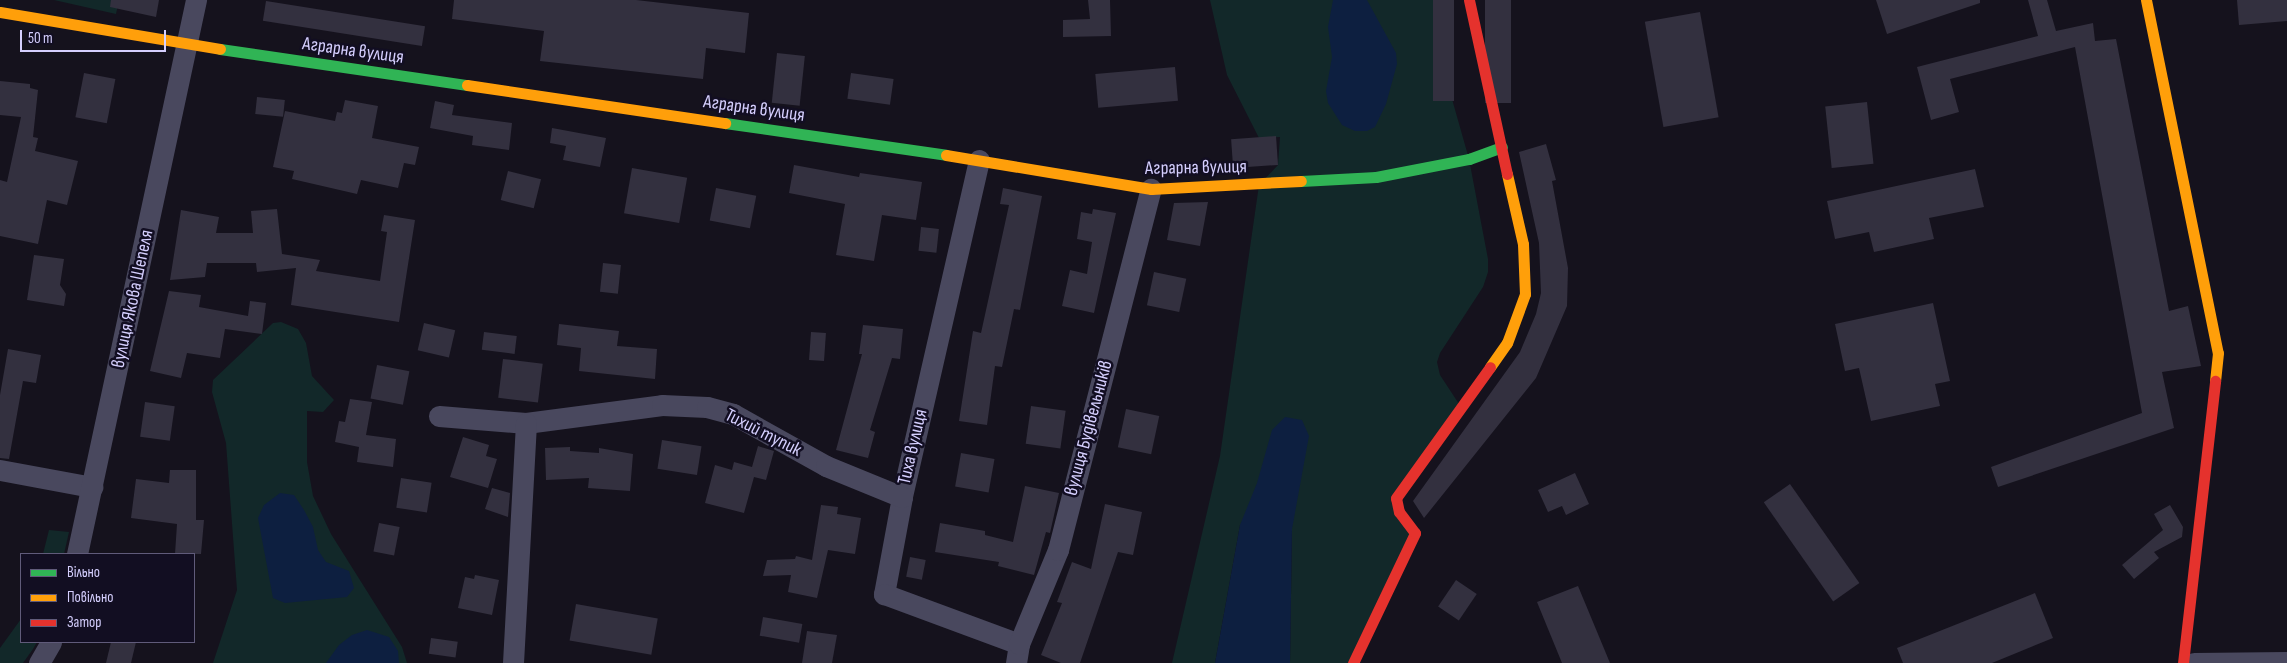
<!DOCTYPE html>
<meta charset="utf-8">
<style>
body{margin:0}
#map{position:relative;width:2287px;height:663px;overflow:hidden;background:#15121d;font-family:"Sofia Sans Condensed",sans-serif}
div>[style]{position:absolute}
.green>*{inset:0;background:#122829}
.water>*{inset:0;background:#0d1f40}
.building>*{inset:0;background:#33303f;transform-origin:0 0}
.street>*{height:21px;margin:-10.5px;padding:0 10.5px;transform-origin:10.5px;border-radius:10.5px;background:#49485e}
.fast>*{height:11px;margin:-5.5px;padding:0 5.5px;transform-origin:5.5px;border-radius:5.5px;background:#30b455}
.slow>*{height:11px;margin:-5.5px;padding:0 5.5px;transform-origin:5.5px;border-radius:5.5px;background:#ff9f0a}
.jam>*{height:11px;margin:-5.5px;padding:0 5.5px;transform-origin:5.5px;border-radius:5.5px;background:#e5322d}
span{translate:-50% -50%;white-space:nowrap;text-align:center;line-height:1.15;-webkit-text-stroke:5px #120e22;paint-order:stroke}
.street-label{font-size:19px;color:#d5cffe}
.legend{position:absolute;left:20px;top:553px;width:175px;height:90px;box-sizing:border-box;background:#120e22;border:1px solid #605b7a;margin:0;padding:6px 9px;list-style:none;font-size:15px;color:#d5cffe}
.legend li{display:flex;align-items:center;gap:10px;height:25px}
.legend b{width:25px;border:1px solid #605b7a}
.scale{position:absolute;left:20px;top:30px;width:146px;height:22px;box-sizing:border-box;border:2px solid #d5cffe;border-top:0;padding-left:6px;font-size:15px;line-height:18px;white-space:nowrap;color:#d5cffe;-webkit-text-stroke:4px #120e22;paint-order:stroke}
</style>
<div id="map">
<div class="green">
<div style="clip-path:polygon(54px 0,119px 0,116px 14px)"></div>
<div style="clip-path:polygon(1210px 0,1433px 0,1452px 99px,1469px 159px,1488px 259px,1488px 272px,1483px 287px,1440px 353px,1437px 362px,1440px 375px,1461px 407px,1396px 498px,1415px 533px,1353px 663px,1290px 663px,1292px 529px,1240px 525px,1215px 663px,1172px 663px,1220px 456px,1259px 185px,1278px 165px,1280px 137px,1259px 138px,1227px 75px)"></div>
<div style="clip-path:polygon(281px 322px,298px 329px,306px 343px,312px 376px,334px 400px,323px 412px,307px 411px,307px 462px,313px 496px,331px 534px,402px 647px,407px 663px,213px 663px,237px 590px,226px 443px,212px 392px,213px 380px,273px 323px)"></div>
<div style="clip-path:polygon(49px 530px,69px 532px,64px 554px,43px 554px)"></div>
<div style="clip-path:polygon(21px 619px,21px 642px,37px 642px,33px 649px,23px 663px,0 663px,0 648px)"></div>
</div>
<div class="water">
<div style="clip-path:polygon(1333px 0,1367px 0,1396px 53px,1397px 64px,1386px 104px,1375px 127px,1367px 131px,1355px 131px,1342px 125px,1328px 103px,1326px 91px,1332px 57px,1328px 27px)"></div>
<div style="clip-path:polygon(1285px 417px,1302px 420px,1309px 436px,1292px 529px,1290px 663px,1215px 663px,1240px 525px,1257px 483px,1272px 430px)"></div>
<div style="clip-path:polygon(280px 493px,294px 495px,304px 510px,313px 527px,318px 550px,326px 562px,349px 571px,354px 588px,347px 597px,285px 603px,273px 598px,258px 518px,264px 505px)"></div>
<div style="clip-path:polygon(367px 630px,389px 637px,398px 651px,399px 663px,326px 663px,339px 645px,352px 635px)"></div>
</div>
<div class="building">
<div style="clip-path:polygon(111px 0,159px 0,156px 17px,110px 7px)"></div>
<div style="clip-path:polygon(454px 0,636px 0,749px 13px,745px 53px,706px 48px,703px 79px,540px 61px,544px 31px,452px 19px)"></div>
<div style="clip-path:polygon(1088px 0,1110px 0,1111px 36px,1063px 37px,1063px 20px,1090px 19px)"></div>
<div style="left:1433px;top:0;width:21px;height:101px"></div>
<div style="left:1485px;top:0;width:26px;height:103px"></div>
<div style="clip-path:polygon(1876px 0,1980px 0,1980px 3px,1887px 34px)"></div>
<div style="clip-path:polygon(2028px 0,2047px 0,2056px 31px,2093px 23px,2095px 41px,2116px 39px,2169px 311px,2188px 306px,2201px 366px,2162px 372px,2174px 428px,1998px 487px,1991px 467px,2142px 413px,2075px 47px,1950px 79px,1959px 112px,1931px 120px,1917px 67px,2038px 36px)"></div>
<div style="clip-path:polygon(2237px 0,2287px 0,2287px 21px,2239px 25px)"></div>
<div style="left:266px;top:1px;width:161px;height:20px;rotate:9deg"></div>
<div style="left:1700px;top:12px;width:107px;height:56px;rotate:80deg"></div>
<div style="left:777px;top:53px;width:28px;height:50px;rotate:6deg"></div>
<div style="left:1175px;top:67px;width:34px;height:80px;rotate:85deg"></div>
<div style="left:84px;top:73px;width:32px;height:45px;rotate:11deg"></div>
<div style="left:851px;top:73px;width:43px;height:26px;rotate:8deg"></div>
<div style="clip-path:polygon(0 81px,30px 84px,30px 88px,38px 90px,33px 137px,38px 138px,35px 151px,78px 161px,67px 205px,47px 200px,38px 244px,0 236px,0 180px,7px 182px,21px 117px,0 115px)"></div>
<div style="left:257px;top:97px;width:28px;height:17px;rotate:6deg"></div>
<div style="clip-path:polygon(345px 100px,378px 106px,372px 138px,419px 147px,415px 165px,404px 163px,398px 188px,361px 180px,357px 194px,292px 179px,294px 171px,273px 167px,285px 111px,335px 121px,337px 112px,342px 113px)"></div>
<div style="clip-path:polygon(435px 101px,454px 105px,452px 115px,512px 123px,509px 150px,472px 145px,473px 136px,430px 128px)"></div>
<div style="left:1867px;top:102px;width:62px;height:42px;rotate:84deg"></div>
<div style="clip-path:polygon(552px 128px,606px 138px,600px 167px,563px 160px,566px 146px,550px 143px)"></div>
<div style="left:1276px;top:136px;width:29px;height:45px;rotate:86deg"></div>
<div style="clip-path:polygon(1546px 144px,1556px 180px,1552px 181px,1568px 268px,1567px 306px,1536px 378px,1424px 518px,1413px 501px,1520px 352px,1536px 314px,1541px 293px,1539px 243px,1519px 152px)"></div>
<div style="clip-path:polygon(794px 165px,859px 177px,860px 173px,922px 182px,916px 220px,882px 215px,874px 261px,836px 255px,845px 204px,789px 193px)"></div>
<div style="left:632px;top:168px;width:56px;height:46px;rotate:10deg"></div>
<div style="clip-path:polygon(1975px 169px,1984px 207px,1929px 218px,1934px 239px,1874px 252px,1869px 232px,1835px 239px,1827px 201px)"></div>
<div style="left:508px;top:171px;width:34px;height:30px;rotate:14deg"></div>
<div style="left:716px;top:188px;width:41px;height:33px;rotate:11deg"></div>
<div style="clip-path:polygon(1003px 188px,1042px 196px,1020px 310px,1014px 309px,1002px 367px,995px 366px,987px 425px,959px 421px,973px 331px,981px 333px,1009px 205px,1000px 204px)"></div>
<div style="clip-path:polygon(1208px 202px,1200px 246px,1167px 240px,1174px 203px)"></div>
<div style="clip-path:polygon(277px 209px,282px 254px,320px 260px,316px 271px,380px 281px,387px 232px,381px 231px,384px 215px,415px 220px,399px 322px,291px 305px,296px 268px,257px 272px,256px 263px,207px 263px,205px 277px,170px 280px,181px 210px,219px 217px,216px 233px,253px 233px,251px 211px)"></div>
<div style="clip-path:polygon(1093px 209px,1116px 213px,1094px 313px,1062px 306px,1070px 270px,1087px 274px,1092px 242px,1077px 239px,1081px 212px,1092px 214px)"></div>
<div style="left:921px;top:227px;width:18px;height:24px;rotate:6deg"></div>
<div style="clip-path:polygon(34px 255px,64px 259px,60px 285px,66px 294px,64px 306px,27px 300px)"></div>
<div style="left:603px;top:263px;width:18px;height:29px;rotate:6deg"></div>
<div style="left:1154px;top:272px;width:33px;height:34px;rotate:12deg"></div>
<div style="clip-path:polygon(169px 291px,201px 295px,199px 307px,248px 316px,250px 301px,266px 303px,262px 334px,225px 329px,220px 358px,187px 353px,181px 378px,150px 371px)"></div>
<div style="clip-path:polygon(1933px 303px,1950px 381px,1935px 384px,1940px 406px,1871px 421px,1859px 368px,1845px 371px,1835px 324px)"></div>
<div style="left:424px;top:323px;width:32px;height:28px;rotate:13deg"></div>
<div style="clip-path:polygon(559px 324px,619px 331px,617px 346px,657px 349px,655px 379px,579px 371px,581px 348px,557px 345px)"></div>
<div style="clip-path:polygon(863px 325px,903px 329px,900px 359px,892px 358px,870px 430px,875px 432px,868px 458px,836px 450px,862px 354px,859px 354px)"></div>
<div style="left:484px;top:332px;width:33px;height:18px;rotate:7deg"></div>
<div style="left:811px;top:332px;width:15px;height:28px;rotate:4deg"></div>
<div style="clip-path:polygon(8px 349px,41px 355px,36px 383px,23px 381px,9px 459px,0 458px,0 395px)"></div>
<div style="left:503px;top:359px;width:40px;height:39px;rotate:7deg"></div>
<div style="left:377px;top:365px;width:33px;height:34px;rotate:11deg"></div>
<div style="clip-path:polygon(350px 399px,372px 402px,366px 435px,396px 439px,393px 467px,357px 462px,359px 447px,335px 442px,339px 421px,345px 422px)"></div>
<div style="left:145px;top:402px;width:30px;height:35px;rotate:8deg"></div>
<div style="left:1031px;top:406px;width:35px;height:38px;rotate:8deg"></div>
<div style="left:1126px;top:409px;width:34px;height:39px;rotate:12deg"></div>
<div style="clip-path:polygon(463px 437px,489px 445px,486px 456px,497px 459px,488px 488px,450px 477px)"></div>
<div style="left:662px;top:440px;width:40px;height:29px;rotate:9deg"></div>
<div style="clip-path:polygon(758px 446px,774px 451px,766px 480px,754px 477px,744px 513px,705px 503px,715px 465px,732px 470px,734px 462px,752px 467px)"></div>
<div style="clip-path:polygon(570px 447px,570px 451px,599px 453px,599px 448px,633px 454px,630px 491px,588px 488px,589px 478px,546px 480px,545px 448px)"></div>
<div style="left:961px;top:453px;width:34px;height:34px;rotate:10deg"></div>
<div style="clip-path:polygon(170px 470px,196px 470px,196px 520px,204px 520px,201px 554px,175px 554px,177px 524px,131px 518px,136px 479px,169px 483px)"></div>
<div style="clip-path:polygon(1575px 473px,1589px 504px,1566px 515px,1562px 506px,1548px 512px,1538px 490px)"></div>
<div style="left:401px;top:478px;width:31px;height:30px;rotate:9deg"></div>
<div style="left:1790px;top:484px;width:121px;height:32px;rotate:55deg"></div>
<div style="clip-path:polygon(1025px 486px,1059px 493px,1050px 533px,1046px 532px,1034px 575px,998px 566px,999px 562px,935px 552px,940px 523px,985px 531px,985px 535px,1013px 542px)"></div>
<div style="clip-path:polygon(492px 488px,510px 493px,508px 517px,485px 509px)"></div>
<div style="clip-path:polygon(1105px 504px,1142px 512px,1133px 555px,1118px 552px,1080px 663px,1061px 663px,1041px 655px,1062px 603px,1057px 602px,1072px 562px,1091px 569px)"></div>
<div style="clip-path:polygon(821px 505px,838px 507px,837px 514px,861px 518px,855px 554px,828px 550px,817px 598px,788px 592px,791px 575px,763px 576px,767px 560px,795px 559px,796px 556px,812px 560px)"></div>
<div style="clip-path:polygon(2170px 505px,2183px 527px,2182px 537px,2154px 552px,2159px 558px,2134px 579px,2122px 565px,2163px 530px,2154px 514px)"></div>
<div style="left:379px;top:523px;width:21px;height:29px;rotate:11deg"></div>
<div style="left:910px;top:557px;width:16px;height:20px;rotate:11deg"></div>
<div style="clip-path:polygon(475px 575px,499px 580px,492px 615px,458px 608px,465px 577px,474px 579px)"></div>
<div style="left:1456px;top:580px;width:25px;height:32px;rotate:34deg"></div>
<div style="clip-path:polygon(1578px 586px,1610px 663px,1562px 663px,1537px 602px)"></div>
<div style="clip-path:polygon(2035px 593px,2053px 638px,1992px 663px,1903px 663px,1897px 648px)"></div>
<div style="left:576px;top:604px;width:83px;height:37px;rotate:10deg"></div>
<div style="left:763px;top:617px;width:40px;height:19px;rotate:10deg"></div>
<div style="clip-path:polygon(807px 631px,837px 635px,832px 663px,802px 663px)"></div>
<div style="left:431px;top:638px;width:27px;height:16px;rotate:8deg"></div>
<div style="clip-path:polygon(111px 642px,136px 642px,131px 663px,106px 663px)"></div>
</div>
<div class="street">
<div style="left:979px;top:160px;width:346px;rotate:102.9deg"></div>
<div style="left:902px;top:497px;width:99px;rotate:100.5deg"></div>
<div style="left:884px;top:594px;width:144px;rotate:20.3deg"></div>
<div style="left:439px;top:416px;width:87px;rotate:4.6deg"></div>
<div style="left:526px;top:423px;width:137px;rotate:-7.5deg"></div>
<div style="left:662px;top:405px;width:45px;rotate:2.5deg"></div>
<div style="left:707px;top:407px;width:27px;rotate:15deg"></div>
<div style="left:733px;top:414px;width:107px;rotate:29.2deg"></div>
<div style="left:826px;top:466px;width:82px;rotate:22.2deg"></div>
<div style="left:0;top:470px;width:94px;rotate:10.5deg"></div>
<div style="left:77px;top:554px;width:567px;rotate:-77.88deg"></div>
<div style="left:39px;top:663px;width:24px;rotate:-60deg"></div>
<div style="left:513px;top:663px;width:240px;rotate:-86.9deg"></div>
<div style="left:1016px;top:663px;width:19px;rotate:-81deg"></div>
<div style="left:1019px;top:644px;width:102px;rotate:-67.5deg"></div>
<div style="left:1058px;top:550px;width:373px;rotate:-75.6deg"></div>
<div style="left:2194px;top:663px;width:93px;rotate:-0.6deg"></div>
</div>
<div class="fast">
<div style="left:220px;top:49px;width:250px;rotate:8.3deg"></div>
<div style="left:725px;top:123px;width:223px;rotate:8.2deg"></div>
<div style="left:1301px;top:181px;width:75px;rotate:-3.1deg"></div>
<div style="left:1376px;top:177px;width:95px;rotate:-11deg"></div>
<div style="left:1469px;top:159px;width:35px;rotate:-20deg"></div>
</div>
<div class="slow">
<div style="left:2146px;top:0;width:360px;rotate:78.5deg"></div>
<div style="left:2218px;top:353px;width:28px;rotate:96deg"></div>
<div style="left:0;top:12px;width:223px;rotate:9.5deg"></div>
<div style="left:467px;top:85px;width:261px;rotate:8.4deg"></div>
<div style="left:946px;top:155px;width:208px;rotate:9.4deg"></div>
<div style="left:1151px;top:189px;width:150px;rotate:-3.1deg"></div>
<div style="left:1490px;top:367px;width:29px;rotate:-55deg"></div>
<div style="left:1507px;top:343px;width:52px;rotate:-69.8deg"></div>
<div style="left:1525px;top:294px;width:50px;rotate:-92.3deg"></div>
<div style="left:1523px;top:244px;width:72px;rotate:-102.9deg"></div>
</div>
<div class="jam">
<div style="left:1469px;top:0;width:178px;rotate:77.7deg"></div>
<div style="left:1353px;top:663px;width:144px;rotate:-64.5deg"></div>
<div style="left:1415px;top:533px;width:26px;rotate:-127deg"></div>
<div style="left:1399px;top:512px;width:14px;rotate:-102deg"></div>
<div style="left:1396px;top:498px;width:161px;rotate:-54.3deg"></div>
<div style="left:2183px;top:663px;width:284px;rotate:-83.5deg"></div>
</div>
<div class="street-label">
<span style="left:353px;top:51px;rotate:8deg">Аграрна вулиця</span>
<span style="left:754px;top:109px;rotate:8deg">Аграрна вулиця</span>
<span style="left:1196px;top:168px;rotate:-1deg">Аграрна вулиця</span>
<span style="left:133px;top:299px;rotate:-78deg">вулиця Якова Шепеля</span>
<span style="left:1089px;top:428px;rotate:-75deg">вулиця Будівельників</span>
<span style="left:763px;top:433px;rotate:27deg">Тихий тупик</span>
<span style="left:913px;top:447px;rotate:-77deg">Тиха вулиця</span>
</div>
<ul class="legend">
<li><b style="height:6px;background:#30b455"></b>Вільно</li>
<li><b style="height:6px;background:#ff9f0a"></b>Повільно</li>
<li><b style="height:6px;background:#e5322d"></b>Затор</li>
</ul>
<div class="scale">50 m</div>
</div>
